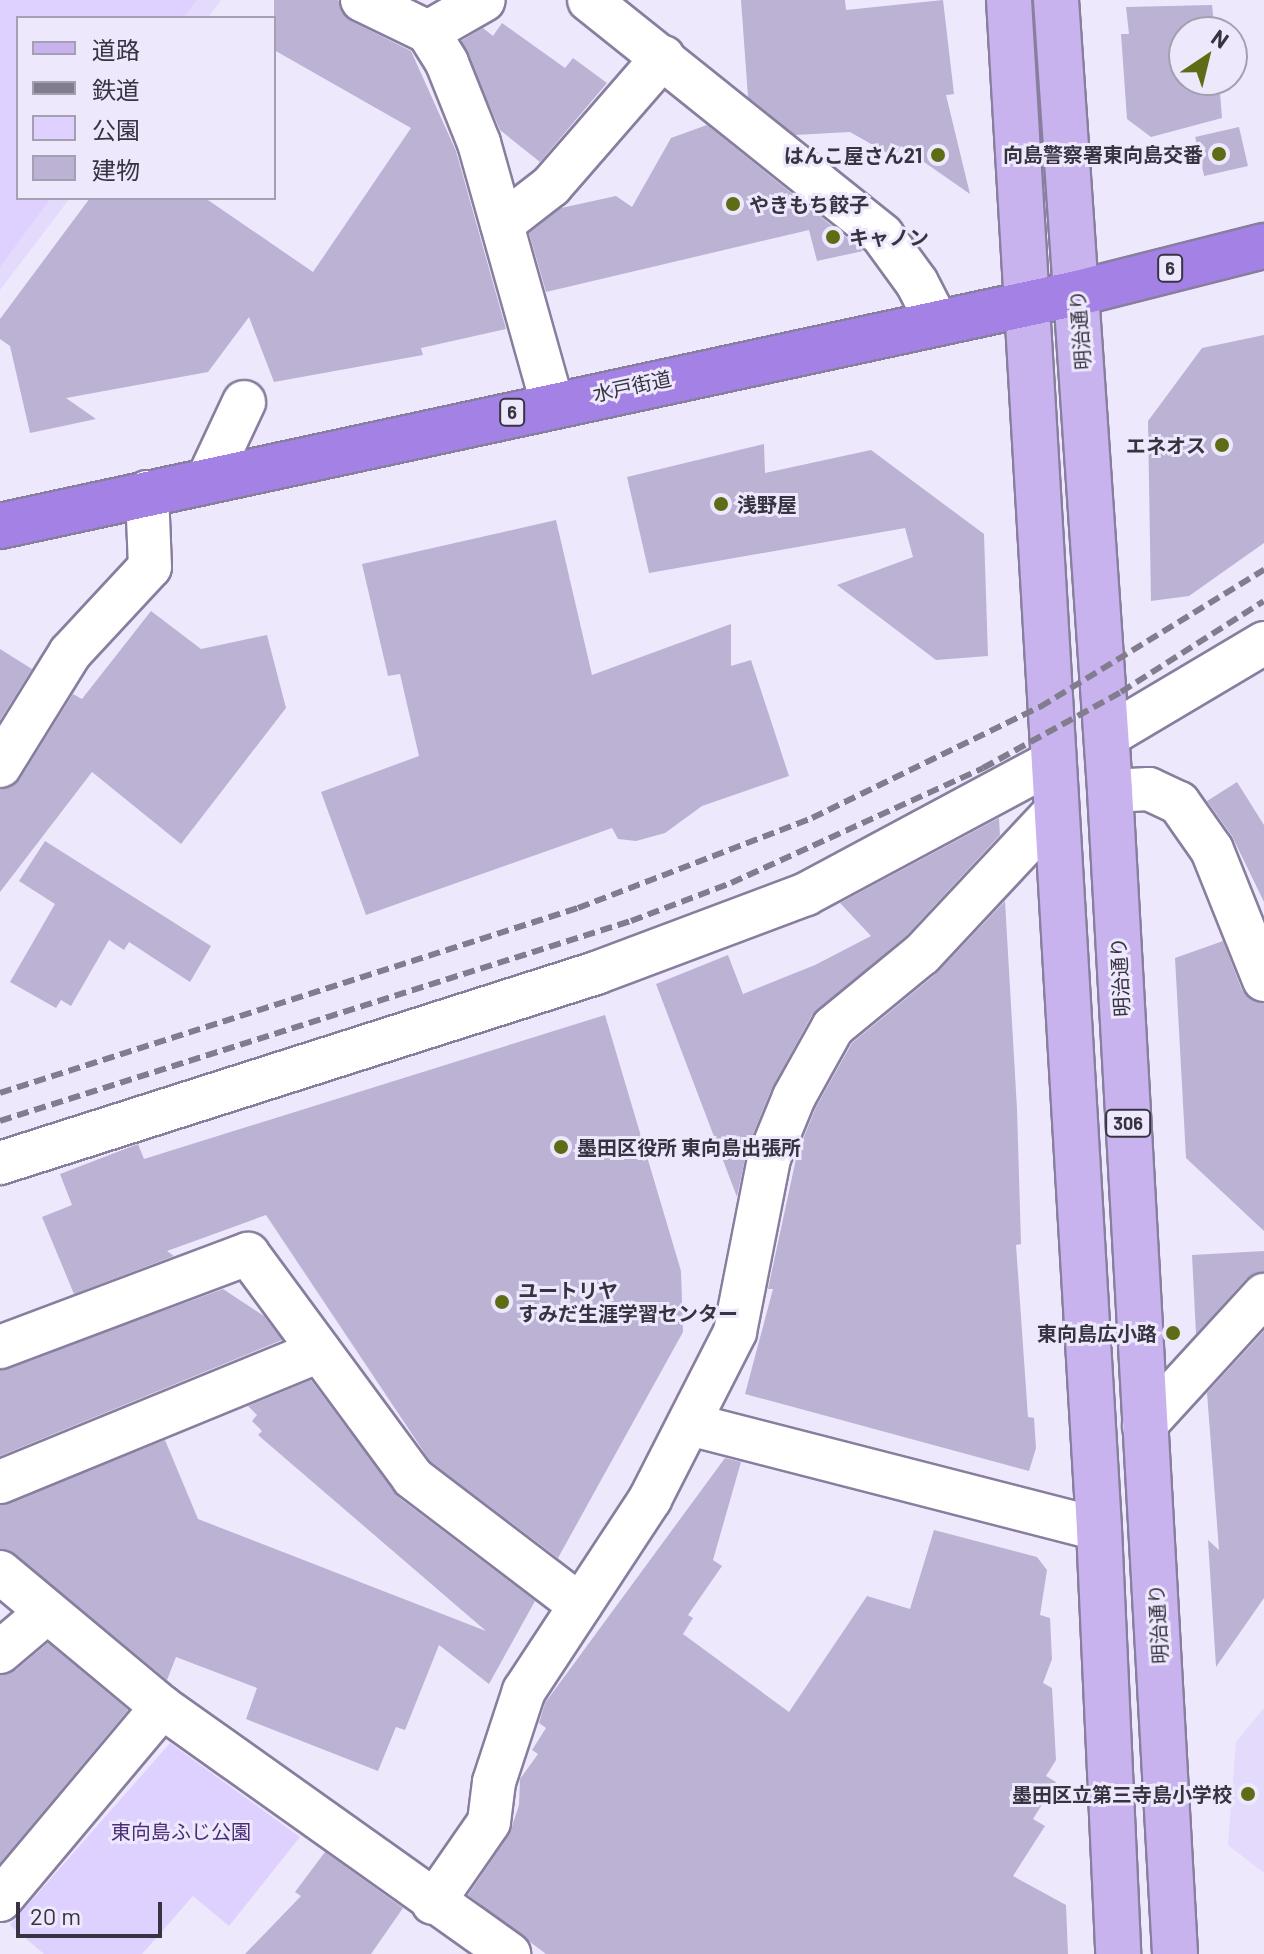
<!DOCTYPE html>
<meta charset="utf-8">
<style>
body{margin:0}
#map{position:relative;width:1264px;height:1954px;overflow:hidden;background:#eee8fd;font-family:Barlow,"Noto Sans JP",sans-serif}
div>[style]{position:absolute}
.built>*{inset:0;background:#e4dafc}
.green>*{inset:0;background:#dfd1ff}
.building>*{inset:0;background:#bcb2d4;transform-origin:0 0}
.roads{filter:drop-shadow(2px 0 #887e9e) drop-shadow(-2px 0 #887e9e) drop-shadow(0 2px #887e9e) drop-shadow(0 -2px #887e9e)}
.street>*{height:42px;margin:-21px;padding:0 21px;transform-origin:21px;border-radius:21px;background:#fff}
.primary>*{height:44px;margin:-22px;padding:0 22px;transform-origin:22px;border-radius:22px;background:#c8b3ef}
.highway>*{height:44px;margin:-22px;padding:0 22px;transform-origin:22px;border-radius:22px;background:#a481e4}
.rail>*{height:6px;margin-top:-3px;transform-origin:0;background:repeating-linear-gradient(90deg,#827d8e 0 12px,transparent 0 18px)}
.dots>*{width:22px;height:22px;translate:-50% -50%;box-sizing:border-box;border:4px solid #eee8fd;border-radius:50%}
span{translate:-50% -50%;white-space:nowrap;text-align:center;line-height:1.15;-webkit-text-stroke:6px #eee8fd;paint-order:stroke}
.shield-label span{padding:2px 6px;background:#eee8fd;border:2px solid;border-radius:6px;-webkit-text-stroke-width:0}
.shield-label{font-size:18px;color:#373340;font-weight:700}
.poi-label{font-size:20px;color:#373340;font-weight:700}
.right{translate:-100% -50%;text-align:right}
.left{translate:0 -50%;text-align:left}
.street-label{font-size:20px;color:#373340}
.park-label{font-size:20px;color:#4a2d75}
.legend{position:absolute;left:16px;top:16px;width:260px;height:184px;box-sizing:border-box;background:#eee8fd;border:2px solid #a5a0b1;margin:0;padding:10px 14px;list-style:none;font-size:24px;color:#373340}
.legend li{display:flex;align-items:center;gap:16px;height:40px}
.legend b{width:40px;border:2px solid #a5a0b1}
.north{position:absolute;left:1168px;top:16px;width:80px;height:80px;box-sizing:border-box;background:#eee8fd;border:2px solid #a5a0b1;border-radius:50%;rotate:35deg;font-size:22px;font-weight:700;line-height:32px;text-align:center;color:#373340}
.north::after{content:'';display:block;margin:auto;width:28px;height:36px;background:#5e6c16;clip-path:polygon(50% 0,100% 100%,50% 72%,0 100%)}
.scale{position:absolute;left:16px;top:1902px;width:146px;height:36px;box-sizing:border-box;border:4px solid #373340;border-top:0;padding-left:10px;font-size:24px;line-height:28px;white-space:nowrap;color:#373340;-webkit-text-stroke:6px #eee8fd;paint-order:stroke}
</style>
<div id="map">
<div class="built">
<div style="clip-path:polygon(0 0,221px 0,208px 18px,18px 18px,18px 198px,70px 198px,0 290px)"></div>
<div style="clip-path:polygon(1264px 1708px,1264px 1873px,1228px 1845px,1236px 1742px)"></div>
</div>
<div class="green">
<div style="clip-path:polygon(0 0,197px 0,183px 18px,18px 18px,18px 198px,51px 198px,0 267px)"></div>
<div style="clip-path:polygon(170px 1743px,300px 1837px,229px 1926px,193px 1896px,142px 1954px,44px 1954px,10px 1925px)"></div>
</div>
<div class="building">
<div style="clip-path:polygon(274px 0,338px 0,351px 21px,411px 51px,456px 151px,506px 329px,421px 348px,423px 355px,274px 382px,249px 317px,208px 372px,66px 398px,96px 419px,30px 433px,10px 346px,0 339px,0 319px,90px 198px,205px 198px,313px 272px,411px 128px,274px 50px)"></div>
<div style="clip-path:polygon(741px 0,845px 0,846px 10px,943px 0,954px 94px,946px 95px,970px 194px,901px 146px,894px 157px,850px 132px,795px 135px,748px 97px)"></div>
<div style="clip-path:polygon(1212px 5px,1215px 32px,1184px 32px,1184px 80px,1219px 80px,1222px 118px,1151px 137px,1127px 119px,1121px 34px,1129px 34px,1126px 7px)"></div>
<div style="clip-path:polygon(502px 23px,565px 68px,573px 58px,607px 83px,540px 162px,500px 130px,461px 41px,483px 28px,493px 36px)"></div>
<div style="clip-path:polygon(707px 125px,863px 251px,817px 261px,809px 230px,546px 292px,529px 233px,561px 208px,616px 196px,632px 207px,671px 138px)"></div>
<div style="left:1239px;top:127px;width:40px;height:45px;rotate:77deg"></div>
<div style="clip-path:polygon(1264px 335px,1264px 543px,1189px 596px,1151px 601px,1148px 421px,1202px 348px)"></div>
<div style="clip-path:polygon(764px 444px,765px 473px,871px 450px,984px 534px,988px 656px,936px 660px,837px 585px,913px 557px,905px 528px,649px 573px,627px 477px)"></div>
<div style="clip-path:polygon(556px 520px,592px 675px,731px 624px,731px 666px,751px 660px,789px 776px,702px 806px,665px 833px,636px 841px,618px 839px,612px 828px,366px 915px,321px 792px,419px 756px,400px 674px,388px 676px,362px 564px)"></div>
<div style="clip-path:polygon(151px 611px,201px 649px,267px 635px,286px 708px,181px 844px,92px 772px,0 892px,0 790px,20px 779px,73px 694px,82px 699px)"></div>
<div style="clip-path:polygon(0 649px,32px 669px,0 720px)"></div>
<div style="clip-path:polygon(1237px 782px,1264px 825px,1264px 902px,1232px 836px,1207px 801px)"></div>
<div style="clip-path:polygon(999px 818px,1000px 835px,906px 936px,812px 1015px,772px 1088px,747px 1149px,737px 1197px,656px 984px,728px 955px,743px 994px,815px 965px,871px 936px,840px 903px)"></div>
<div style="clip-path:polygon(45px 841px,211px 946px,190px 982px,129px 942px,124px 950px,109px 940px,71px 1006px,61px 1000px,56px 1008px,10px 982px,55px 904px,19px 881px)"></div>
<div style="clip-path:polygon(1005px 901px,1017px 1109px,1021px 1244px,1016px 1245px,1028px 1417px,1034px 1418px,1036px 1448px,1029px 1471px,745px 1394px,773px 1289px,768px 1289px,797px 1154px,816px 1107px,852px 1043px,937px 973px)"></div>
<div style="clip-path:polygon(1223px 941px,1242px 990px,1250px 999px,1264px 1003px,1264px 1231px,1186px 1158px,1175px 958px)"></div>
<div style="clip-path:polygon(605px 1015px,681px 1271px,683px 1332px,558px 1558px,430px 1461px,266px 1215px,167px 1251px,174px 1256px,74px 1294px,42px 1217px,72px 1205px,60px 1174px,138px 1144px,144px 1159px)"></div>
<div style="clip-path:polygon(1264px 1251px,1264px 1272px,1246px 1279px,1196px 1334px,1192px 1255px)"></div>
<div style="clip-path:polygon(223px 1289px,264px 1316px,282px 1340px,0 1456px,0 1370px)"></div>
<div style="clip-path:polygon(1264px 1331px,1264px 1598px,1216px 1667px,1208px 1540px,1219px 1550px,1207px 1393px)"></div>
<div style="clip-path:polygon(311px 1380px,398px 1497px,535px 1601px,489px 1684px,439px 1645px,405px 1730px,396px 1727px,378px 1771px,246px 1719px,257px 1688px,176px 1657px,167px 1680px,15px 1554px,0 1549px,0 1505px,165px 1440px,198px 1519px,486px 1631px,258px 1435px,262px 1431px,252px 1421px,257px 1415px,248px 1406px)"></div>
<div style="clip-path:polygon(725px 1458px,741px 1462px,713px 1560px,722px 1566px,688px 1615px,693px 1618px,683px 1634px,789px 1712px,867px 1596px,910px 1609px,934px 1530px,1037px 1557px,1047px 1570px,1040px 1615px,1050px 1618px,1052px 1659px,1043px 1683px,1052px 1688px,1056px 1760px,1046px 1776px,1056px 1782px,1033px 1819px,1045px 1826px,1013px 1876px,1066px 1905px,1068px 1954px,546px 1954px,468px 1895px,509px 1835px,519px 1805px,520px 1779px,538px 1754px,532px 1750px,546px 1728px,539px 1723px,545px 1703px)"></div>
<div style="clip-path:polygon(48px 1643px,128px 1710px,0 1863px,0 1675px,16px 1670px)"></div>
<div style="clip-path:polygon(325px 1852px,403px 1908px,371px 1954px,245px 1954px,301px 1896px,295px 1892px)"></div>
</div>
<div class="roads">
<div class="street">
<div style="left:362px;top:0;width:73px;rotate:25.9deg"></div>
<div style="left:428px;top:32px;width:36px;rotate:58deg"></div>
<div style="left:447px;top:63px;width:86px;rotate:68.2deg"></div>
<div style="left:479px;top:143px;width:270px;rotate:74.3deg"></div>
<div style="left:589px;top:0;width:376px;rotate:38.7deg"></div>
<div style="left:882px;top:235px;width:59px;rotate:53.9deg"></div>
<div style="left:917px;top:283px;width:44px;rotate:62.9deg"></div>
<div style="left:428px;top:32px;width:64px;rotate:-29.7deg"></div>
<div style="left:502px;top:224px;width:62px;rotate:-37.8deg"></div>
<div style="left:551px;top:186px;width:171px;rotate:-49deg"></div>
<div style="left:208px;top:479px;width:85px;rotate:-64.9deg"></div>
<div style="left:1106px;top:737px;width:184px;rotate:-30.7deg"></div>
<div style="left:0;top:766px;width:133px;rotate:-58.2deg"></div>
<div style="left:70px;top:653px;width:117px;rotate:-47.1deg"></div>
<div style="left:150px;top:567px;width:75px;rotate:-92.3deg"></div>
<div style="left:1110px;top:791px;width:39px;rotate:-3deg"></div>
<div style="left:1149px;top:789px;width:33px;rotate:25deg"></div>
<div style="left:1179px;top:803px;width:57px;rotate:54.9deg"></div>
<div style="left:1212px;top:850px;width:140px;rotate:68.2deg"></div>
<div style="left:0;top:1163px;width:626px;rotate:-17.68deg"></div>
<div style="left:596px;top:973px;width:224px;rotate:-20.6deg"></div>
<div style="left:806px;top:894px;width:279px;rotate:-28.2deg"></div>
<div style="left:0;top:1347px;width:265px;rotate:-20.6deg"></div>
<div style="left:248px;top:1254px;width:278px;rotate:53.6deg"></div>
<div style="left:413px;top:1478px;width:210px;rotate:37.3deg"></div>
<div style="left:689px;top:1424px;width:423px;rotate:14.4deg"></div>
<div style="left:1144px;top:1426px;width:178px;rotate:-47.5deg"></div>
<div style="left:0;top:1482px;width:345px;rotate:-22.3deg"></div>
<div style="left:0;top:1572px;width:211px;rotate:39.8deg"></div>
<div style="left:162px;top:1707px;width:426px;rotate:35.4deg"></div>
<div style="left:0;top:1652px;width:60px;rotate:-40.3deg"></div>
<div style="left:0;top:1900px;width:252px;rotate:-50deg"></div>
<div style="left:433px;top:1903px;width:98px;rotate:-55.3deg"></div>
<div style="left:489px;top:1822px;width:40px;rotate:-82.9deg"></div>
<div style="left:494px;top:1782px;width:96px;rotate:-71.8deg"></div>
<div style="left:524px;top:1691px;width:230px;rotate:-56.7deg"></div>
<div style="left:650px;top:1499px;width:187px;rotate:-63deg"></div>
<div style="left:735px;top:1332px;width:177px;rotate:-78.9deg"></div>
<div style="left:769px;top:1158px;width:66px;rotate:-67.7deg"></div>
<div style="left:794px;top:1097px;width:80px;rotate:-60.9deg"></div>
<div style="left:833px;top:1027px;width:115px;rotate:-39.4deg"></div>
<div style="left:922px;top:954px;width:193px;rotate:-46.9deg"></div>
</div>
<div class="primary">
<div style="left:1009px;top:0;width:1532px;rotate:86.63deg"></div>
<div style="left:1099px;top:1529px;width:425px;rotate:87.4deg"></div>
<div style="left:1056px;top:0;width:793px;rotate:86.09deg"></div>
<div style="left:1110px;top:791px;width:1165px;rotate:86.8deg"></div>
</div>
<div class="highway">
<div style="left:0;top:526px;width:1103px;rotate:-12.2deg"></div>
<div style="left:1078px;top:293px;width:192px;rotate:-14.2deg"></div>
</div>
</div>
<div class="rail">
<div style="left:0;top:1093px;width:607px;rotate:-17.75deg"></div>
<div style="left:578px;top:908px;width:251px;rotate:-21deg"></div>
<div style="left:812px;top:818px;width:254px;rotate:-26deg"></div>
<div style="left:1040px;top:707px;width:263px;rotate:-31.5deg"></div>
<div style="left:0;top:1121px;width:662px;rotate:-17.59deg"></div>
<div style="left:631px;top:921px;width:107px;rotate:-20.8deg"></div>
<div style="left:731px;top:883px;width:277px;rotate:-24.5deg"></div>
<div style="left:983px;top:768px;width:158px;rotate:-28.8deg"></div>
<div style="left:1121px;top:692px;width:169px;rotate:-32.5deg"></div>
</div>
<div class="dots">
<div style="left:1219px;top:154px;background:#5e6c16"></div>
<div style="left:938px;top:155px;background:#5e6c16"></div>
<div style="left:733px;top:204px;background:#5e6c16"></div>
<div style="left:833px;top:237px;background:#5e6c16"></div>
<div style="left:1222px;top:445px;background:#5e6c16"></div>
<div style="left:721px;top:504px;background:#5e6c16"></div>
<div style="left:561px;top:1147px;background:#5e6c16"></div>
<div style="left:502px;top:1302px;background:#5e6c16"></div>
<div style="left:1173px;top:1333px;background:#5e6c16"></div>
<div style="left:1248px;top:1794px;background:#5e6c16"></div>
</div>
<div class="shield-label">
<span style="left:1170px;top:268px">6</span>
<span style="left:512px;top:412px">6</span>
<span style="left:1128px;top:1123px">306</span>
</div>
<div class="poi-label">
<span class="right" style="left:1203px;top:154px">向島警察署東向島交番</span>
<span class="right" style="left:922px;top:155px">はんこ屋さん21</span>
<span class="left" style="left:749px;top:204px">やきもち餃子</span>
<span class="left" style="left:849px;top:237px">キャノン</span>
<span class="right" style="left:1206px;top:445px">エネオス</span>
<span class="left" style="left:737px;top:504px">浅野屋</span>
<span class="left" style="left:577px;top:1147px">墨田区役所 東向島出張所</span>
<span class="left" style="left:518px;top:1302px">ユートリヤ<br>すみだ生涯学習センター</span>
<span class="right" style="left:1157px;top:1333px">東向島広小路</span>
<span class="right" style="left:1232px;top:1794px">墨田区立第三寺島小学校</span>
</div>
<div class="street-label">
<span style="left:1080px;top:330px;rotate:-94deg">明治通り</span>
<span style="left:632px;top:386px;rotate:-12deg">水戸街道</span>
<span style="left:1120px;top:977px;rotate:-93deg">明治通り</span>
<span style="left:1158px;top:1624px;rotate:-93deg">明治通り</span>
</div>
<div class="park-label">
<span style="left:181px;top:1831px">東向島ふじ公園</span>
</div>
<ul class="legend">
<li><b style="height:10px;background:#c8b3ef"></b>道路</li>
<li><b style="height:10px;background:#827d8e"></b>鉄道</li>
<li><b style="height:22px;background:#dfd1ff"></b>公園</li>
<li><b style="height:22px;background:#bcb2d4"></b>建物</li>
</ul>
<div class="north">N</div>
<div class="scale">20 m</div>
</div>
